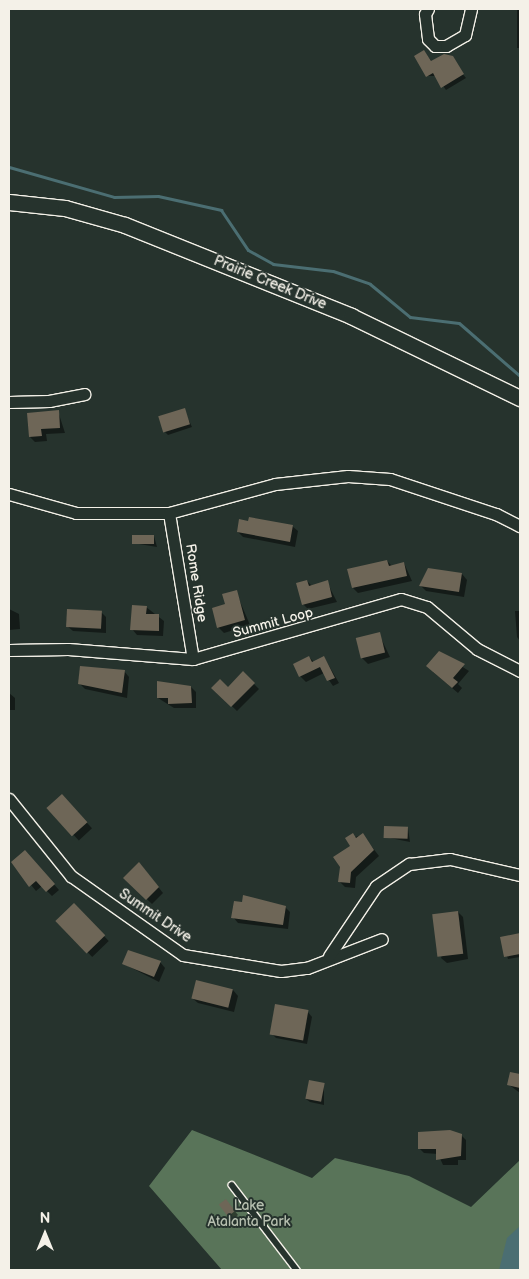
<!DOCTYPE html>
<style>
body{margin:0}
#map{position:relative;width:529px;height:1279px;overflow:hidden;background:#26332d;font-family:"Balsamiq Sans",sans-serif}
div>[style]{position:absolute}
.green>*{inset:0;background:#597459}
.water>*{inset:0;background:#4b6e72}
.shadow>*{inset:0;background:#0007;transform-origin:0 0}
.stream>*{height:3px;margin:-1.5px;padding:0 1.5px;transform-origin:1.5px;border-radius:1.5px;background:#4b6e72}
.building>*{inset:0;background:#6e6657;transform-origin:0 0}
.roads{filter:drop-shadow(1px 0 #f4f1e8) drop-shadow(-1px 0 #f4f1e8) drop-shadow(0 1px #f4f1e8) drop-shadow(0 -1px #f4f1e8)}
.service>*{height:5.5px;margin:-2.75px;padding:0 2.75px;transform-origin:2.75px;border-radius:2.75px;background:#26332d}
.minor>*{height:11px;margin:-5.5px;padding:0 5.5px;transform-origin:5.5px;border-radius:5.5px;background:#26332d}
.secondary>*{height:15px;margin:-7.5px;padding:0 7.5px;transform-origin:7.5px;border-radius:7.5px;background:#26332d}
span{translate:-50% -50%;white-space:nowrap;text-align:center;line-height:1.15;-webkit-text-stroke:4px #26332d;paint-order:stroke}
.street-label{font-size:14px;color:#f4f1e8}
.park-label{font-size:14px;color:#b6bfaf}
.frame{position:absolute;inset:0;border:10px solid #f4f1e8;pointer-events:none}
.north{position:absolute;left:20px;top:1209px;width:50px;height:50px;-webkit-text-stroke:4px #26332d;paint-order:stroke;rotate:0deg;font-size:14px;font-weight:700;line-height:20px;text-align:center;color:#f4f1e8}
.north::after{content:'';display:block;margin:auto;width:18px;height:22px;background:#f4f1e8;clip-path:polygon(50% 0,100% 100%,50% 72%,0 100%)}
</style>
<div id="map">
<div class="green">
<div style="clip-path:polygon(192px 1130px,312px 1178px,335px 1158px,409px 1176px,471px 1207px,520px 1160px,520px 1270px,222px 1270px,149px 1186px)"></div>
</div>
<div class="water">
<div style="clip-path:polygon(520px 1226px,520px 1270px,499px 1270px,507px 1238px)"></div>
</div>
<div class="shadow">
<div style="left:517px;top:9px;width:3px;height:39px"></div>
<div style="clip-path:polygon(424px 51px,432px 62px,447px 55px,466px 78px,446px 90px,436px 76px,427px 76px)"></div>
<div style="clip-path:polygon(184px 410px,192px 427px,168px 435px,164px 431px)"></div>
<div style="clip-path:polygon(58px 411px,65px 433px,46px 434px,47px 441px,35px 442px,30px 437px)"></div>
<div style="clip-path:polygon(249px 522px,292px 526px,298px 531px,295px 547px,243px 537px,238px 532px)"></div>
<div style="clip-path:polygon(154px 536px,157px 547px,133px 543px)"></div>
<div style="clip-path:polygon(387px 561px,392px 566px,404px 563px,412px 581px,358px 593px,353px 588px)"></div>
<div style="clip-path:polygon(462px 574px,467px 580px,464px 597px,426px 591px,421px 586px)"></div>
<div style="clip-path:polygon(307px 581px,312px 586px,327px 582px,337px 602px,308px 609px,303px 604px)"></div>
<div style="clip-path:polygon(236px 592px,250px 625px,224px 633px,218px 627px)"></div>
<div style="clip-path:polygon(146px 607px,164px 621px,163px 636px,137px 635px,132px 629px)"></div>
<div style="clip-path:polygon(9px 609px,19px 614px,20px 629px,9px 630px)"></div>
<div style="clip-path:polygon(515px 611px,520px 611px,520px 641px,517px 637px)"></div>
<div style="clip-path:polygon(101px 612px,106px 617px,106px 633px,73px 631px,67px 626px)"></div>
<div style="clip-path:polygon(379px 634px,390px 657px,368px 664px,362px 658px)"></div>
<div style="clip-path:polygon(439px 652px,469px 671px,458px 684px,462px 688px,458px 693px,433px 672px)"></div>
<div style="clip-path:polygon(309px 657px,314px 662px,324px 657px,339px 683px,333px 686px,324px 673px,306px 682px,300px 676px)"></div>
<div style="clip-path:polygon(124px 671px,129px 677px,127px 698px,85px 689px,79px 683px)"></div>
<div style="clip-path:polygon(243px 673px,259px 689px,237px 711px,213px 688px,228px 689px)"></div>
<div style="clip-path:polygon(191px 687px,196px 692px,196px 708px,174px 708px,158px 698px)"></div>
<div style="clip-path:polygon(9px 693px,15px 698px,15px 710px,9px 710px)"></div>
<div style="left:62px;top:796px;width:44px;height:18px;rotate:47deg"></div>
<div style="clip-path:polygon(408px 828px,410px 842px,385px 837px)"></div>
<div style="clip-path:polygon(363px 835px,379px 856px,356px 877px,355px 888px,345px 887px,340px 882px,352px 846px,347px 839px)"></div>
<div style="clip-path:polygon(30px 857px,59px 890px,52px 896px,42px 886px,36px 891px,13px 863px)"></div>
<div style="clip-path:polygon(139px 863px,163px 893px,152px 904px,125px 878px)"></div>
<div style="left:74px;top:905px;width:50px;height:23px;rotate:46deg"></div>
<div style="clip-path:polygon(285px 907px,290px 912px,288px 929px,238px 923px,233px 917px)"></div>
<div style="clip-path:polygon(458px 912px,463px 917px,468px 959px,447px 963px,441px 958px)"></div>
<div style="clip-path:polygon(520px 934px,520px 957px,508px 959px,501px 938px)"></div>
<div style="clip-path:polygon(160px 962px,165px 968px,159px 982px,124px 964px)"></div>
<div style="clip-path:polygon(196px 982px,233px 990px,238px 996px,234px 1012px,198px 1003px,192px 998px)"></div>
<div style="clip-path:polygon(307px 1011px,312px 1017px,307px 1044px,276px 1038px,271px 1033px)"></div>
<div style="clip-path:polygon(511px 1073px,520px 1076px,520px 1093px,508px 1084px)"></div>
<div style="clip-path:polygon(324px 1084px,324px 1105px,310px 1102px,306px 1099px)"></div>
<div style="clip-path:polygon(461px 1135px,466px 1140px,466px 1160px,458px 1160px,458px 1165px,443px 1165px,438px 1154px,424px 1153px,419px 1148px)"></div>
<div style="clip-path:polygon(229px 1204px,238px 1215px,233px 1219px,230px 1215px)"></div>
</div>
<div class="stream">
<div style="left:9px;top:167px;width:109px;rotate:15.9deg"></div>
<div style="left:114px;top:197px;width:44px;rotate:-1.3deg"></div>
<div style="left:158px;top:196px;width:65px;rotate:12.5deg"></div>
<div style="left:221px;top:210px;width:48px;rotate:56deg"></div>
<div style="left:248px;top:250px;width:29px;rotate:29deg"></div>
<div style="left:273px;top:264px;width:60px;rotate:6.7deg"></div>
<div style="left:333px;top:271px;width:39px;rotate:19deg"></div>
<div style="left:370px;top:284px;width:52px;rotate:39.5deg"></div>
<div style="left:410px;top:317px;width:49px;rotate:7deg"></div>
<div style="left:459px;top:323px;width:81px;rotate:41deg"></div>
</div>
<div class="building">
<div style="clip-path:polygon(424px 50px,431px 61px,444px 54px,453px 56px,464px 74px,441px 88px,433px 73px,426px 77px,414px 56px)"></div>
<div style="left:185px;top:408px;width:17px;height:28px;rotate:73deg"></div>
<div style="clip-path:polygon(59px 410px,60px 428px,41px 429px,42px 436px,29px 437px,27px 413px)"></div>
<div style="clip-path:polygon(249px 517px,293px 525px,290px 542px,237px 532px,239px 519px,248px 521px)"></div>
<div style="left:132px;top:535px;width:22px;height:9px"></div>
<div style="clip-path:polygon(387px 560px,389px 566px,404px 562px,407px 576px,352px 588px,347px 569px)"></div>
<div style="clip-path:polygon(428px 568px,462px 573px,459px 592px,419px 586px)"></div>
<div style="clip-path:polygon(307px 580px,309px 586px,328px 580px,332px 597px,302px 605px,296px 583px)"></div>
<div style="clip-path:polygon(237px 590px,245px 620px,217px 628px,212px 608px,225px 604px,222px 594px)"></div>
<div style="clip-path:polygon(132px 605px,147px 606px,146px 614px,159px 614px,159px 631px,130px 630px)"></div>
<div style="left:67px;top:609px;width:35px;height:18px;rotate:3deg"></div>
<div style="left:380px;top:632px;width:21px;height:25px;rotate:76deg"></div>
<div style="clip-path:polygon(439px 651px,465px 664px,453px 678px,458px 682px,452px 688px,426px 666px)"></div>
<div style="clip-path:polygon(309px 656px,312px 662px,324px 656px,335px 678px,327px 681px,320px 667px,299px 677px,293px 664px)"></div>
<div style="clip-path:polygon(80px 666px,125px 670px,122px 693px,78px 684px)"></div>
<div style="clip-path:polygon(243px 671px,255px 683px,231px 707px,211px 688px,220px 679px,228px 687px)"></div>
<div style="clip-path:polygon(157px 681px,191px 686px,192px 703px,168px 704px,168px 698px,157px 698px)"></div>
<div style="left:62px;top:794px;width:38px;height:21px;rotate:48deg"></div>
<div style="left:384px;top:826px;width:24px;height:12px;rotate:2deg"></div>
<div style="clip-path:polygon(353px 833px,356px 838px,363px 833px,374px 850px,351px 872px,350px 883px,338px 882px,340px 867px,333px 857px,350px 846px,345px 838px)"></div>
<div style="clip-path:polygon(25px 850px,55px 884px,46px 892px,36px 881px,29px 887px,11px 862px)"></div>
<div style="clip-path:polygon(139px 862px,159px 887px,146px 900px,123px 878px)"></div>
<div style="clip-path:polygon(243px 895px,286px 906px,283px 925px,231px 918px,234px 901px,242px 902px)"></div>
<div style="left:74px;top:903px;width:45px;height:26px;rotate:46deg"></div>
<div style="left:458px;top:911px;width:43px;height:26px;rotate:83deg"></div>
<div style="clip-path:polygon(520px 933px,520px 954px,504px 957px,500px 937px)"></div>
<div style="clip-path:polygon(128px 950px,161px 961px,154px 977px,122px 964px)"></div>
<div style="left:196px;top:980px;width:38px;height:19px;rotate:14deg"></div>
<div style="left:275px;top:1004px;width:34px;height:31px;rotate:10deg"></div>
<div style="clip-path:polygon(510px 1072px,520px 1074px,520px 1088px,507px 1085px)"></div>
<div style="left:309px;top:1080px;width:16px;height:19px;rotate:11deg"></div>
<div style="clip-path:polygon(450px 1130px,462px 1134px,461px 1156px,436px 1160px,436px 1149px,418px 1149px,418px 1132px)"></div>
<div style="left:226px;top:1199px;width:15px;height:9px;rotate:53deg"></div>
</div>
<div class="roads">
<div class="service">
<div style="left:232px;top:1185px;width:107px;rotate:52.6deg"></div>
</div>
<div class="minor">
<div style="left:428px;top:9px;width:6px;rotate:121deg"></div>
<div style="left:425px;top:14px;width:25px;rotate:83deg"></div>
<div style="left:428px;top:39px;width:10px;rotate:45deg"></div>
<div style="left:435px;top:46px;width:11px"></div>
<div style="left:446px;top:46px;width:22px;rotate:-30deg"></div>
<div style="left:465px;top:35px;width:27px;rotate:-77deg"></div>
<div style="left:9px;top:402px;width:40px;rotate:-1.4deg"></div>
<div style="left:49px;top:401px;width:36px;rotate:-11deg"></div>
<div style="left:9px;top:494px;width:70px;rotate:15.8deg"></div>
<div style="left:76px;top:513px;width:93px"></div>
<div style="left:169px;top:513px;width:110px;rotate:-15.3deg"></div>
<div style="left:275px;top:484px;width:73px;rotate:-6.3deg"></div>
<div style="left:348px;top:476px;width:42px;rotate:4.1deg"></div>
<div style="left:390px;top:479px;width:112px;rotate:18.3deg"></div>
<div style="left:496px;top:514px;width:27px;rotate:27deg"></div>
<div style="left:169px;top:513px;width:148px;rotate:80.7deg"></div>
<div style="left:9px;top:650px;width:59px;rotate:-1deg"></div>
<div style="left:68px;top:649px;width:125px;rotate:4.6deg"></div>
<div style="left:193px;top:659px;width:216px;rotate:-16.1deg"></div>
<div style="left:401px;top:599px;width:27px;rotate:17deg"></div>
<div style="left:427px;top:607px;width:65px;rotate:40deg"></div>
<div style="left:477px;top:649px;width:48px;rotate:27.1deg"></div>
<div style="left:9px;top:799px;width:99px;rotate:51.2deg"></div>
<div style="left:71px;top:876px;width:137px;rotate:35.2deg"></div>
<div style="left:183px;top:955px;width:99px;rotate:9.3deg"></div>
<div style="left:281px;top:971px;width:26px;rotate:-7deg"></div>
<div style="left:307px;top:968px;width:80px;rotate:-21.1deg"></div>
<div style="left:329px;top:956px;width:84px;rotate:-56.1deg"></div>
<div style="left:376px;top:886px;width:40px;rotate:-34deg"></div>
<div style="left:409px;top:864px;width:41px;rotate:-7deg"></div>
<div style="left:450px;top:859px;width:72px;rotate:12.9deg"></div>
</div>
<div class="secondary">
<div style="left:9px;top:202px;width:56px;rotate:6.1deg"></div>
<div style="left:65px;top:208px;width:62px;rotate:15.8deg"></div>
<div style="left:125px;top:225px;width:244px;rotate:21.9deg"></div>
<div style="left:351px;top:316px;width:188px;rotate:25.9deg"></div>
</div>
</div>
<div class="street-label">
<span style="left:270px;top:283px;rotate:22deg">Prairie Creek Drive</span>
<span style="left:196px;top:583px;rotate:81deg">Rome Ridge</span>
<span style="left:273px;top:623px;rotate:-15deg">Summit Loop</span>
<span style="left:155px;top:916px;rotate:34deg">Summit Drive</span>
</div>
<div class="park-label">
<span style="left:249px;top:1214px">Lake<br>Atalanta Park</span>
</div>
<div class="frame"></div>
<div class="north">N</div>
</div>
